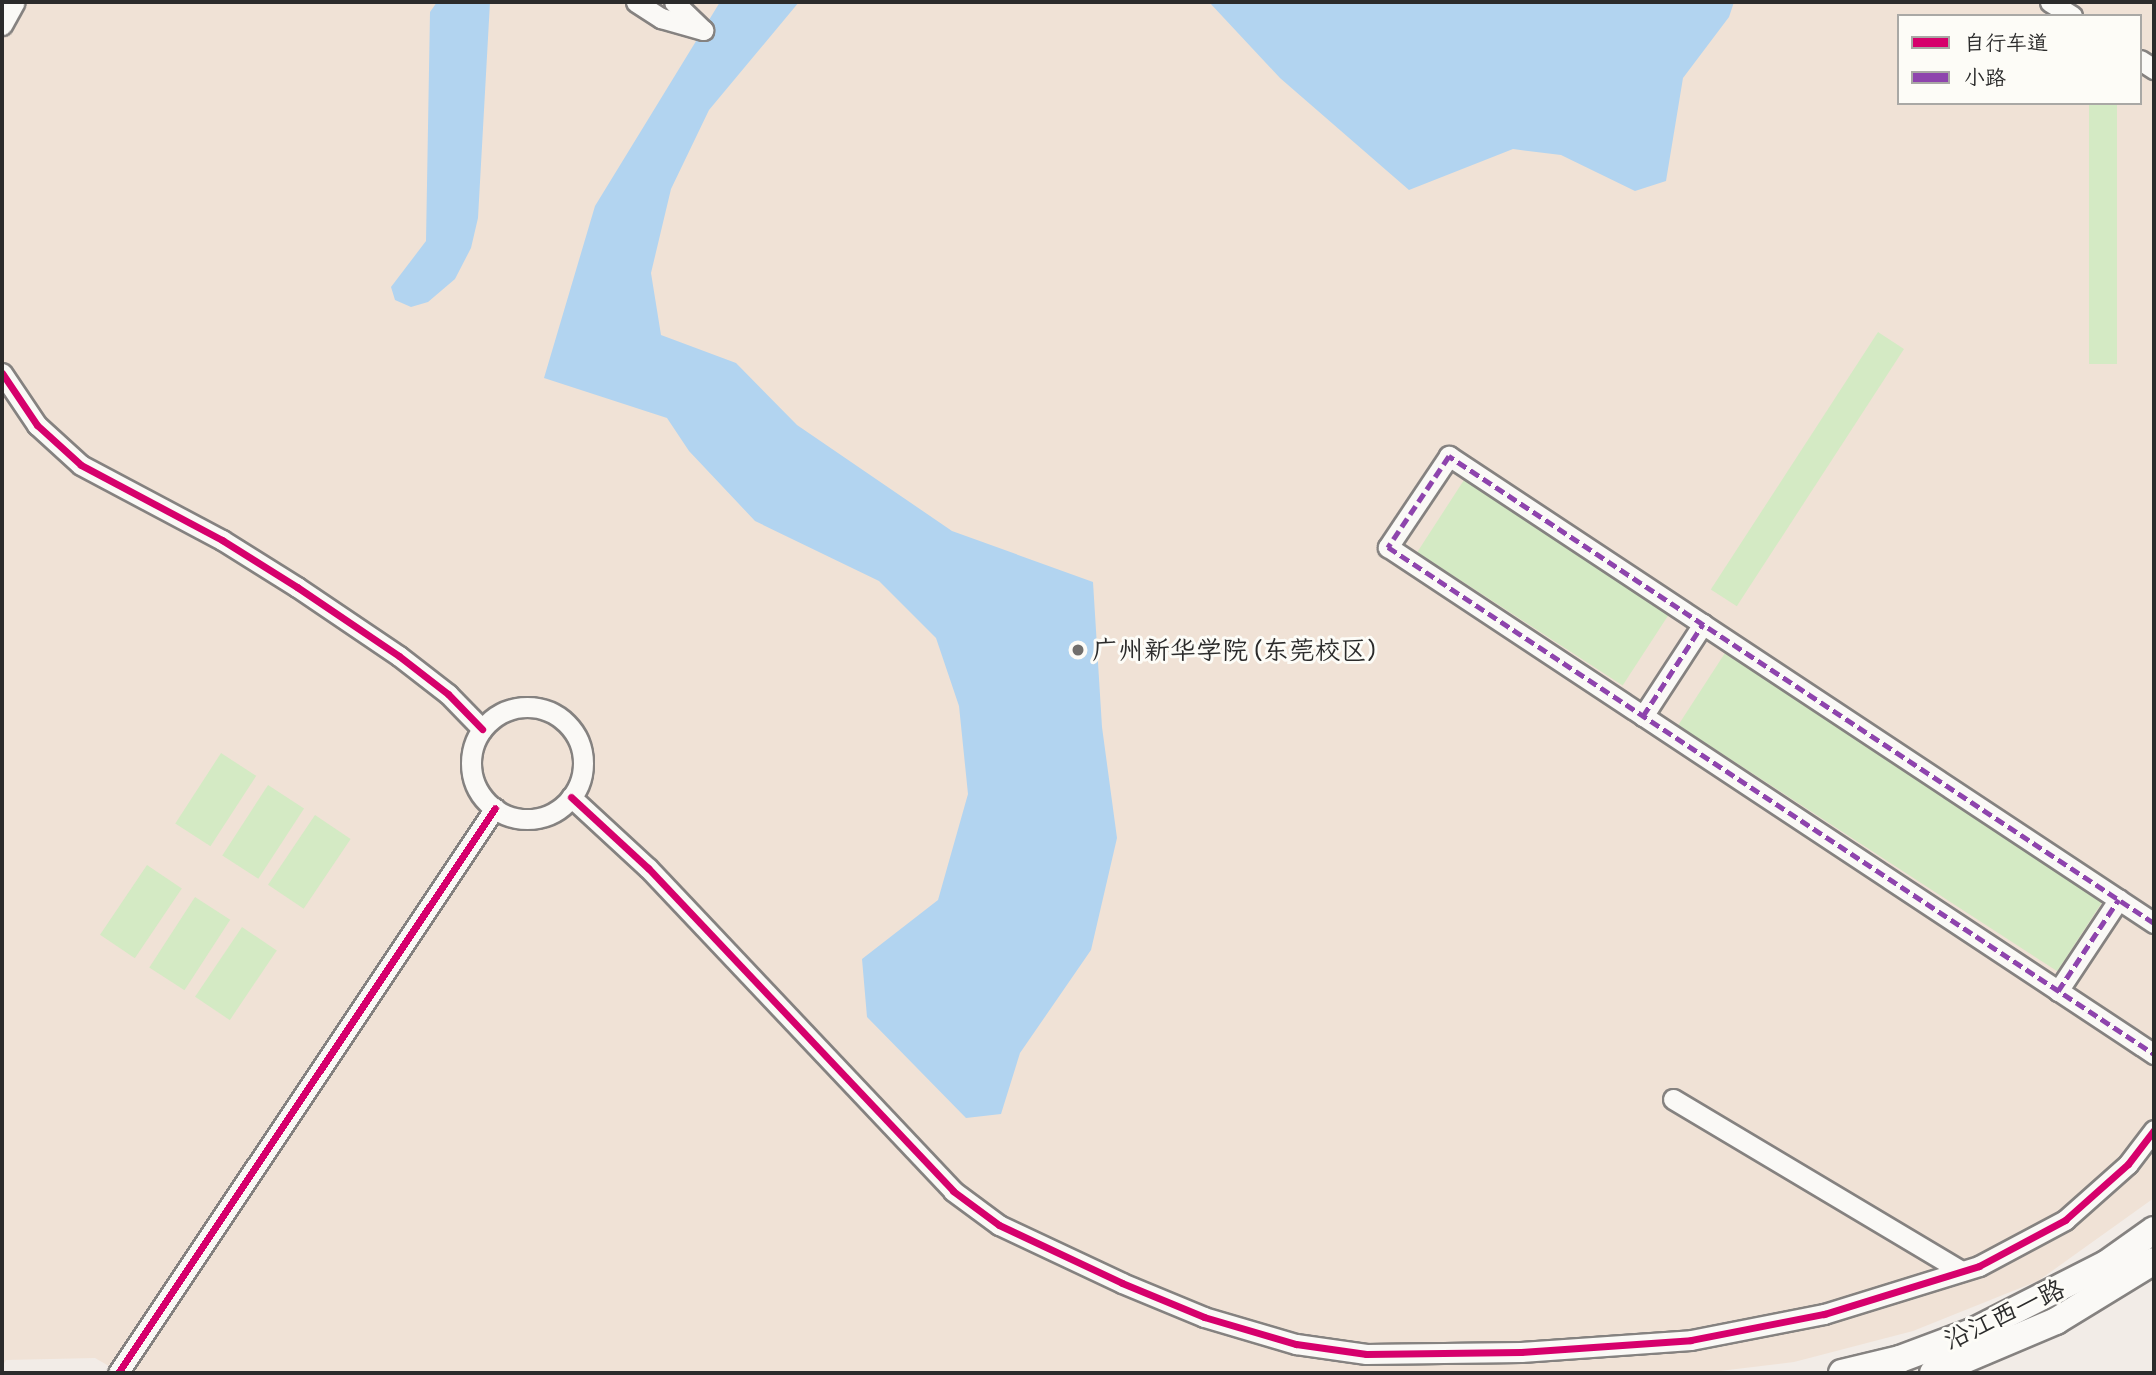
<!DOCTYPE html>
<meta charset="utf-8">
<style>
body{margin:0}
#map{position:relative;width:2156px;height:1375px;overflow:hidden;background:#f2ece7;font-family:"Patrick Hand","LXGW WenKai TC",sans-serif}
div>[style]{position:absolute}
.built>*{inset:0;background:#f0e2d6}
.green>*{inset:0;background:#d4eac4;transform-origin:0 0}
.water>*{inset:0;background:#b2d4f0}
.roads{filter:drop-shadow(2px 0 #858280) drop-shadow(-2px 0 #858280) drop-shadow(0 2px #858280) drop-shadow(0 -2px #858280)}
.street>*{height:19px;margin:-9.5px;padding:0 9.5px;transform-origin:9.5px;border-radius:9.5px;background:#faf9f6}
.street>.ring{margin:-9.5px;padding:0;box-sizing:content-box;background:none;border:19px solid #faf9f6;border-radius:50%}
.secondary>*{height:26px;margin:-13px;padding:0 13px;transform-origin:13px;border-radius:13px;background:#faf9f6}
.quiet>*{height:5px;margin-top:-2.5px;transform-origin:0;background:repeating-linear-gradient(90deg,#8e44ad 0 10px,transparent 0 15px)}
.cycleway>*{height:7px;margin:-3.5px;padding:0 3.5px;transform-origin:3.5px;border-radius:3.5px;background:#d6006c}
.dots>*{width:19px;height:19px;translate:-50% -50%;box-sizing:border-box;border:4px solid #fdfcf7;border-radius:50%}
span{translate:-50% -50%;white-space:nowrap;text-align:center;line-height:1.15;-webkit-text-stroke:6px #fdfcf7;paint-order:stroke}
.poi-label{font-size:26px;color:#2b2b2b}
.left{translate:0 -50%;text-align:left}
.street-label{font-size:26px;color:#2b2b2b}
.frame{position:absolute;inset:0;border:4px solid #2b2b2b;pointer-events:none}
.legend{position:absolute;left:1897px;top:14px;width:245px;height:91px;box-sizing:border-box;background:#fdfcf7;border:2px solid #a9a8a5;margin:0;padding:9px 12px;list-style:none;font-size:21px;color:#2b2b2b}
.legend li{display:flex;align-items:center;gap:14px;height:35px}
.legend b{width:35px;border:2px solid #a9a8a5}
</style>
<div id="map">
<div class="built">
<div style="clip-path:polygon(evenodd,2px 2px,2154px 2px,2154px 1198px,2038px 1281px,1913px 1331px,1794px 1362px,1703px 1373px,121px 1373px,95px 1358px,6px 1360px,2px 1367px,2px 2px,1899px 16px,2140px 16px,2140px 103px,1899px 103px,1899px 16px)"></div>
</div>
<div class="green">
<div style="left:2089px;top:103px;width:28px;height:261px"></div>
<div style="left:1878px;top:332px;width:31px;height:307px;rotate:33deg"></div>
<div style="left:1464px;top:480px;width:245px;height:86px;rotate:33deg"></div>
<div style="left:1725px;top:653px;width:452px;height:86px;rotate:33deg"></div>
<div style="left:221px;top:753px;width:42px;height:84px;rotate:33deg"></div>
<div style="left:268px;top:785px;width:43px;height:84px;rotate:33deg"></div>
<div style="left:315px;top:815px;width:43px;height:84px;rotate:34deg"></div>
<div style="left:147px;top:865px;width:42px;height:84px;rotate:34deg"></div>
<div style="left:195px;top:897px;width:42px;height:84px;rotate:33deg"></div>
<div style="left:242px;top:927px;width:42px;height:84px;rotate:34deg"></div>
</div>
<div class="water">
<div style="clip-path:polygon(437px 2px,490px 2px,478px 218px,471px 248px,455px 279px,428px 302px,411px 307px,395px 300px,391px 287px,426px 241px,430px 12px)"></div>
<div style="clip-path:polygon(720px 2px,799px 2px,709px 110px,671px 189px,651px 273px,661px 335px,736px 363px,797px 425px,952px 531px,1093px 582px,1102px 727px,1117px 838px,1091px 950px,1020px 1053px,1001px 1114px,966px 1118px,867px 1017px,862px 959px,938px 900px,968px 794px,959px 706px,936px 638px,879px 581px,755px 521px,689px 451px,667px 418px,544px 378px,595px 206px)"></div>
<div style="clip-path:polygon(1209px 2px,1734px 2px,1729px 17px,1683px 78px,1666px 181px,1635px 191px,1561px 155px,1513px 149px,1409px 190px,1280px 78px)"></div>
</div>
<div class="roads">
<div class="street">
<div style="left:636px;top:2px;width:30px;rotate:33deg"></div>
<div style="left:661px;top:18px;width:44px;rotate:15.9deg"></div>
<div style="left:703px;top:30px;width:40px;rotate:-136deg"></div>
<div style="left:2050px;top:2px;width:26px;rotate:32deg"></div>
<div style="left:2px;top:25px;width:26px;rotate:-61deg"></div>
<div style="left:2140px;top:60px;width:17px;rotate:33deg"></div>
<div style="left:2px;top:373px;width:63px;rotate:56.1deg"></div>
<div style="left:37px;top:425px;width:59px;rotate:42.3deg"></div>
<div style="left:81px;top:465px;width:160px;rotate:28deg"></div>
<div style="left:222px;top:540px;width:89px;rotate:32.1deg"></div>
<div style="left:297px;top:587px;width:123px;rotate:34.1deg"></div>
<div style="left:399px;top:656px;width:62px;rotate:37.8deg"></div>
<div style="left:448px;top:694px;width:49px;rotate:45.8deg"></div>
<div class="ring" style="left:471px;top:707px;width:93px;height:93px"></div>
<div style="left:1643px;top:716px;width:110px;rotate:-56.9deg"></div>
<div style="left:571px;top:797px;width:105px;rotate:42.7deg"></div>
<div style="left:648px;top:868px;width:444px;rotate:46.6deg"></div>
<div style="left:953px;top:1191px;width:57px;rotate:36.5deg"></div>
<div style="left:999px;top:1225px;width:136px;rotate:25.2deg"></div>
<div style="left:1122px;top:1283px;width:89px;rotate:22.5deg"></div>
<div style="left:1204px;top:1317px;width:96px;rotate:16.4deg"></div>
<div style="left:1296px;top:1344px;width:71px;rotate:8.1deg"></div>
<div style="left:1366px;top:1354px;width:155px;rotate:-0.7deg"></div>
<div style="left:1521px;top:1352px;width:170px;rotate:-4deg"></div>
<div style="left:1691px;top:1340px;width:136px;rotate:-11.1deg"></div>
<div style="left:1824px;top:1314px;width:162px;rotate:-17.2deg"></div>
<div style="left:1979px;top:1266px;width:98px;rotate:-28.1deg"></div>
<div style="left:2065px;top:1220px;width:84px;rotate:-41.6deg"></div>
<div style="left:2128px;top:1164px;width:43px;rotate:-52.6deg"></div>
<div style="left:2154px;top:923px;width:846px;rotate:-146.48deg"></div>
<div style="left:1449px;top:456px;width:110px;rotate:123.8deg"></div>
<div style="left:1388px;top:547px;width:919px;rotate:33.5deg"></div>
<div style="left:2058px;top:991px;width:110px;rotate:-56.5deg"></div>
<div style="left:1673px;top:1099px;width:336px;rotate:30.8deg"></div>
<div style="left:118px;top:1373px;width:679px;rotate:-56.29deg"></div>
</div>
<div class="secondary">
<div style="left:1842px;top:1373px;width:60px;rotate:-13.6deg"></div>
<div style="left:1900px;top:1359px;width:77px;rotate:-20.6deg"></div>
<div style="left:1972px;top:1332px;width:150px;rotate:-26.9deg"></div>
<div style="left:2106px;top:1264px;width:59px;rotate:-35.3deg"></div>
<div style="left:1933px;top:1373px;width:134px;rotate:-22.9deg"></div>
<div style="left:2056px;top:1321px;width:115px;rotate:-31.5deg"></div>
</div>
</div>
<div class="quiet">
<div style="left:1643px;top:716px;width:110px;rotate:-56.9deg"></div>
<div style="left:2154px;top:923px;width:846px;rotate:-146.48deg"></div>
<div style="left:1449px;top:456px;width:110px;rotate:123.8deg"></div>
<div style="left:1388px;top:547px;width:919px;rotate:33.5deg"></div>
<div style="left:2058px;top:991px;width:110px;rotate:-56.5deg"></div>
</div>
<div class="cycleway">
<div style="left:2px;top:373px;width:63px;rotate:56.1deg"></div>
<div style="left:37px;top:425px;width:59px;rotate:42.3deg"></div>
<div style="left:81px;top:465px;width:160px;rotate:28deg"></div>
<div style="left:222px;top:540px;width:89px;rotate:32.1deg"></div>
<div style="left:297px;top:587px;width:123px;rotate:34.1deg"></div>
<div style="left:399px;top:656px;width:62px;rotate:37.8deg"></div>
<div style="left:448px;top:694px;width:49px;rotate:45.8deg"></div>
<div style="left:571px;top:797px;width:105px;rotate:42.7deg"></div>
<div style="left:648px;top:868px;width:444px;rotate:46.6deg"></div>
<div style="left:953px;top:1191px;width:57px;rotate:36.5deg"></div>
<div style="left:999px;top:1225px;width:136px;rotate:25.2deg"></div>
<div style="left:1122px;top:1283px;width:89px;rotate:22.5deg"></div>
<div style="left:1204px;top:1317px;width:96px;rotate:16.4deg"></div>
<div style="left:1296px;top:1344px;width:71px;rotate:8.1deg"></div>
<div style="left:1366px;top:1354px;width:155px;rotate:-0.7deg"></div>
<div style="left:1521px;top:1352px;width:170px;rotate:-4deg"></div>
<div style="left:1691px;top:1340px;width:136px;rotate:-11.1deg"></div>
<div style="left:1824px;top:1314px;width:162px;rotate:-17.2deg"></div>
<div style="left:1979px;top:1266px;width:98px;rotate:-28.1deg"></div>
<div style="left:2065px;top:1220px;width:84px;rotate:-41.6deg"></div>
<div style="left:2128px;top:1164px;width:43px;rotate:-52.6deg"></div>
<div style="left:118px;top:1373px;width:679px;rotate:-56.29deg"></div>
</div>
<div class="dots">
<div style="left:1078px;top:650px;background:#716f6d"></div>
</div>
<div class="poi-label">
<span class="left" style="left:1092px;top:650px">广州新华学院 (东莞校区)</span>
</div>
<div class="street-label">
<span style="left:2004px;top:1314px;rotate:-25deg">沿江西一路</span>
</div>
<div class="frame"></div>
<ul class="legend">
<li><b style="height:9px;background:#d6006c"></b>自行车道</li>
<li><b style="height:9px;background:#8e44ad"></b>小路</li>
</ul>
</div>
